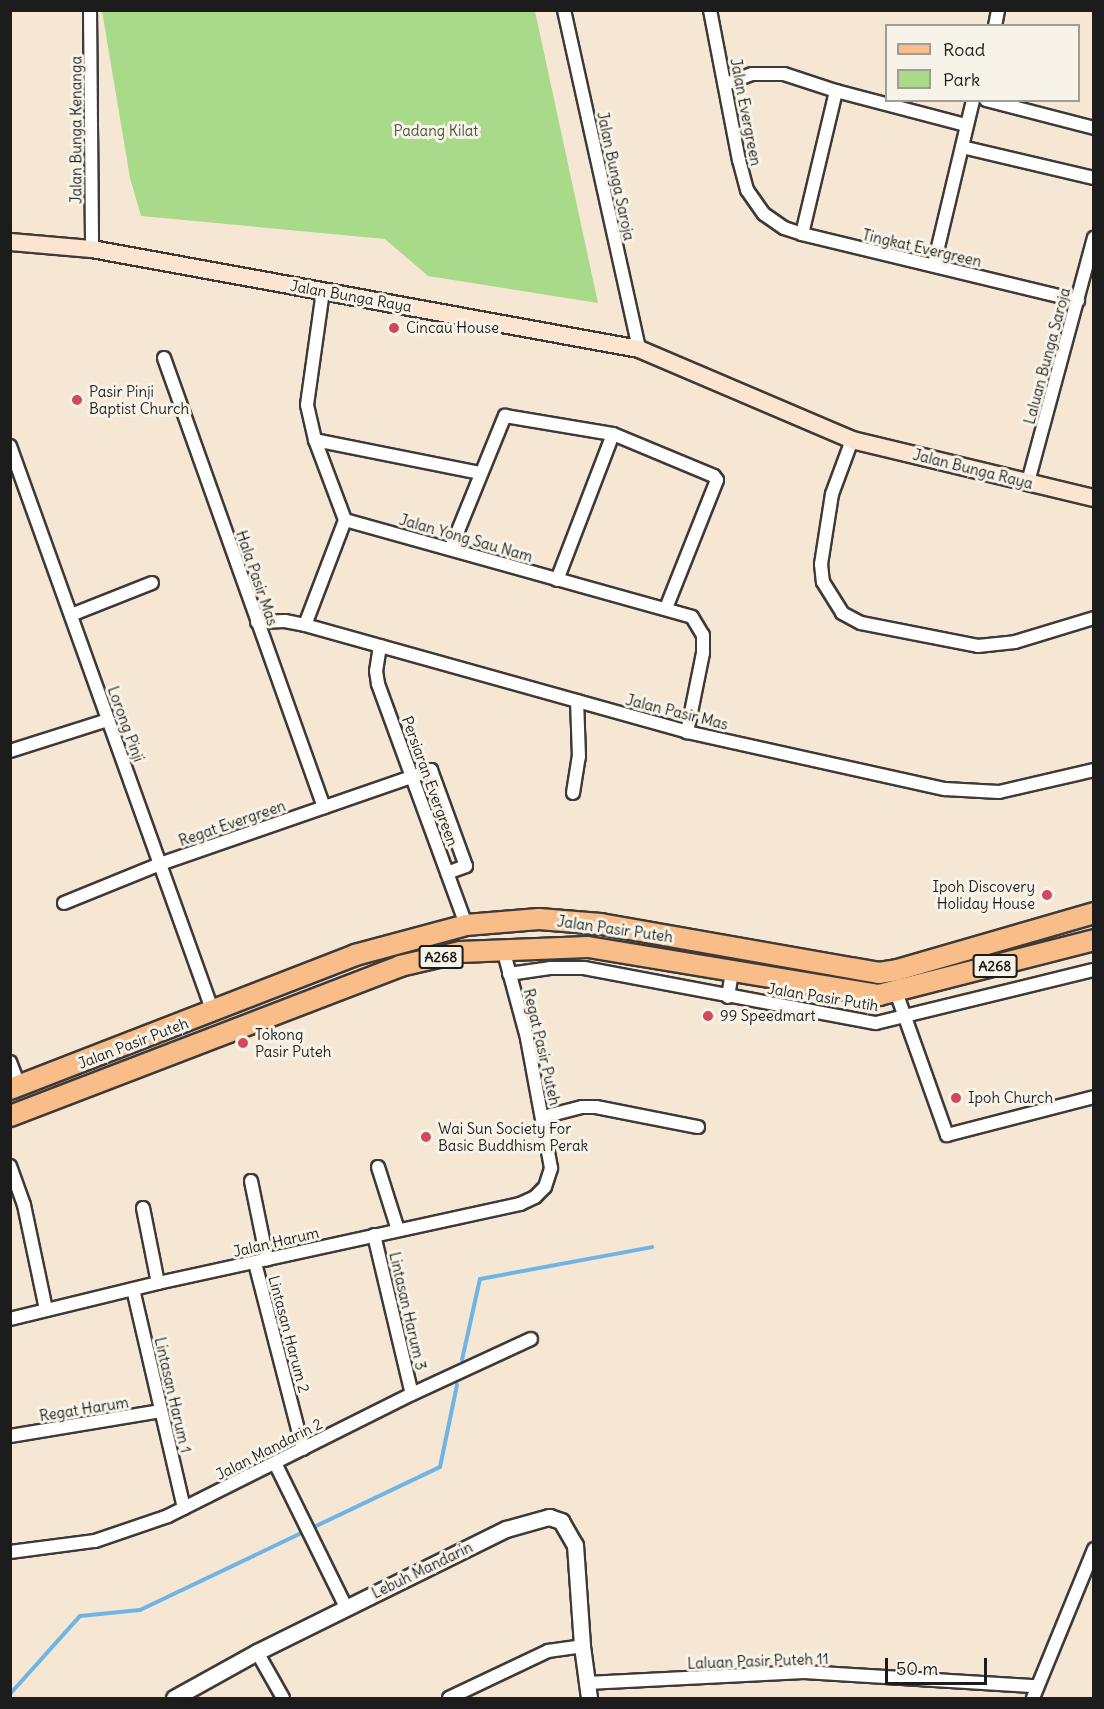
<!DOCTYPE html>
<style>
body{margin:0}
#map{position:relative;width:1104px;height:1709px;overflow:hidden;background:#f6e7d4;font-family:Delius,sans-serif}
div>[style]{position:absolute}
.green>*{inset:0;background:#a9da89}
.stream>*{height:4px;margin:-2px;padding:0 2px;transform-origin:2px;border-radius:2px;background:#70b4e6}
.roads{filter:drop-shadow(2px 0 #3d3a38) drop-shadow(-2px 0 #3d3a38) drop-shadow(0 2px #3d3a38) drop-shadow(0 -2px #3d3a38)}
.minor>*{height:12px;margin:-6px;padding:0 6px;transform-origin:6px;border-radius:6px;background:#fff}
.tertiary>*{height:15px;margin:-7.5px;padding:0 7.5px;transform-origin:7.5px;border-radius:7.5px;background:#fff}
.secondary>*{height:16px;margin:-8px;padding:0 8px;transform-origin:8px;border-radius:8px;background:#fce5d0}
.primary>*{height:20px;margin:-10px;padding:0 10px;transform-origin:10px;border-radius:10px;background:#f8bd89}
.dots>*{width:16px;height:16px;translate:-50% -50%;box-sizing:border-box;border:3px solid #f7f3e8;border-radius:50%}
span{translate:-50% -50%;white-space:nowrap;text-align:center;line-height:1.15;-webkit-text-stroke:6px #f7f3e8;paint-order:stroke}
.shield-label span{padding:2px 4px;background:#f7f3e8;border:2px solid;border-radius:4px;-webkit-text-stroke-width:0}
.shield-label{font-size:14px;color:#1c1c1c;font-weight:700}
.street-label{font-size:15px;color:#1c1c1c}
.park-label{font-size:15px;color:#46553d}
.poi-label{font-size:15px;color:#1c1c1c}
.left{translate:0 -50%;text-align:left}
.right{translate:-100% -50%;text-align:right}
.frame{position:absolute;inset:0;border:12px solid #1c1c1c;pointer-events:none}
.legend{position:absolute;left:885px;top:24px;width:195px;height:78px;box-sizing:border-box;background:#f7f3e8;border:2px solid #9f9d96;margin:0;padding:8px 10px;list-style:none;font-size:18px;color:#1c1c1c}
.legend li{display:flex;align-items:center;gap:12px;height:30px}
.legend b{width:30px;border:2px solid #9f9d96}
.scale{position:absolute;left:885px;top:1658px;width:102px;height:27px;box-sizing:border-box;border:3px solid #1c1c1c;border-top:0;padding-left:8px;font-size:18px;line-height:21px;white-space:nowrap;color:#1c1c1c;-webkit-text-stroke:4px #f7f3e8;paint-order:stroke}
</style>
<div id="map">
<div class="green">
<div style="clip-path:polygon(102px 11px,535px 11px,598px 303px,428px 276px,385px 239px,141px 216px,130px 178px)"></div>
</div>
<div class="stream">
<div style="left:462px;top:1360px;width:83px;rotate:-77.5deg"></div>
<div style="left:480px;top:1279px;width:175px;rotate:-10.5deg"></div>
<div style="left:10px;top:1694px;width:105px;rotate:-48.1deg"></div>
<div style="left:80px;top:1616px;width:60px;rotate:-5.7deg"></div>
<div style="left:140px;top:1610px;width:332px;rotate:-25.5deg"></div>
<div style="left:440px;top:1467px;width:84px;rotate:-78.3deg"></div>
</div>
<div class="roads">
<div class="minor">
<div style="left:90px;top:10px;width:239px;rotate:89.5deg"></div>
<div style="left:564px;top:10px;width:347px;rotate:77.5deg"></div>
<div style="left:710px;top:10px;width:153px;rotate:79.1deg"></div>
<div style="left:739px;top:160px;width:31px;rotate:75deg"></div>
<div style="left:747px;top:190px;width:29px;rotate:55deg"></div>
<div style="left:764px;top:214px;width:24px;rotate:35deg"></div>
<div style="left:784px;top:228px;width:19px;rotate:18deg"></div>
<div style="left:802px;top:234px;width:284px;rotate:13.6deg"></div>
<div style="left:995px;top:26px;width:16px;rotate:-79deg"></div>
<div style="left:726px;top:84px;width:28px;rotate:-21deg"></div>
<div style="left:752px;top:74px;width:32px"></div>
<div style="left:784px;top:74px;width:55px;rotate:18.1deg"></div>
<div style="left:836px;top:91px;width:134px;rotate:14.7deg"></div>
<div style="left:986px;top:100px;width:112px;rotate:14.5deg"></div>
<div style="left:962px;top:147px;width:136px;rotate:13.2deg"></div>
<div style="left:802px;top:234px;width:147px;rotate:-76.6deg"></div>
<div style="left:934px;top:264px;width:169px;rotate:-76.6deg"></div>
<div style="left:323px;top:291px;width:115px;rotate:98deg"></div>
<div style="left:307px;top:405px;width:36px;rotate:77deg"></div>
<div style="left:315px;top:440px;width:85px;rotate:69.4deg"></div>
<div style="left:345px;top:520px;width:360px;rotate:15.6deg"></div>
<div style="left:692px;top:617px;width:21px;rotate:59deg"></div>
<div style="left:703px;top:635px;width:18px;rotate:90deg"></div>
<div style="left:703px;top:653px;width:81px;rotate:101.4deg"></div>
<div style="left:164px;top:358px;width:477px;rotate:70.4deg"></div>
<div style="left:315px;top:440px;width:168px;rotate:11.3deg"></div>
<div style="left:852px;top:440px;width:58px;rotate:110.3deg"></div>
<div style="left:832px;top:494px;width:71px;rotate:98.9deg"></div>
<div style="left:821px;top:564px;width:18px;rotate:84deg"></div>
<div style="left:823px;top:582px;width:36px;rotate:58deg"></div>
<div style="left:842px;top:613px;width:21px;rotate:28deg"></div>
<div style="left:861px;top:623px;width:119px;rotate:11.1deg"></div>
<div style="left:978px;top:646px;width:37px;rotate:-6deg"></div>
<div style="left:1015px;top:642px;width:83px;rotate:-16.9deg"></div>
<div style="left:10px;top:446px;width:601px;rotate:70.27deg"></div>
<div style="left:1028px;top:482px;width:253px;rotate:-74.9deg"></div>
<div style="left:451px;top:548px;width:143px;rotate:-67.8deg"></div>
<div style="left:505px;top:416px;width:109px;rotate:9.5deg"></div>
<div style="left:557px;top:580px;width:156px;rotate:-69deg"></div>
<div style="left:613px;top:434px;width:109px;rotate:22.6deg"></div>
<div style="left:714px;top:476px;width:5px;rotate:53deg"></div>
<div style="left:717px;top:480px;width:138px;rotate:111.7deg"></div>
<div style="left:71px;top:615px;width:87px;rotate:-21.6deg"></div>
<div style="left:257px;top:622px;width:28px;rotate:-2deg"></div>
<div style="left:285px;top:621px;width:20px;rotate:11deg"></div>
<div style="left:305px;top:625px;width:397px;rotate:15.6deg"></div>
<div style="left:687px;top:732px;width:264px;rotate:12.5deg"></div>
<div style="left:945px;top:789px;width:54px;rotate:3.2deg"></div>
<div style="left:999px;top:792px;width:98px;rotate:-13deg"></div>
<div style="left:305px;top:625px;width:112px;rotate:-69.1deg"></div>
<div style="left:380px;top:646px;width:25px;rotate:99deg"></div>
<div style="left:376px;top:671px;width:13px;rotate:81deg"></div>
<div style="left:378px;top:684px;width:257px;rotate:69.9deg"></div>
<div style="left:10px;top:751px;width:103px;rotate:-17.6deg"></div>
<div style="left:573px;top:793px;width:36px;rotate:-81deg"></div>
<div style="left:579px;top:757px;width:56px;rotate:-92deg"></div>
<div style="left:64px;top:903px;width:104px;rotate:-22.1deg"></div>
<div style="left:160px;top:864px;width:287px;rotate:-19.1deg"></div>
<div style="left:431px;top:770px;width:102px;rotate:70deg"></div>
<div style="left:466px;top:866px;width:20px;rotate:160deg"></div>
<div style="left:509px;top:974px;width:41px;rotate:-8.3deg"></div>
<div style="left:550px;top:968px;width:34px"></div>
<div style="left:584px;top:968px;width:297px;rotate:10.7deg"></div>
<div style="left:876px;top:1023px;width:224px;rotate:-13.7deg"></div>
<div style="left:896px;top:992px;width:152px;rotate:70.4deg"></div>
<div style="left:947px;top:1135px;width:152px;rotate:-14.5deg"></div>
<div style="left:728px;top:997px;width:26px;rotate:-81deg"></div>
<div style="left:10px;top:1062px;width:26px;rotate:69deg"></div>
<div style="left:543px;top:1117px;width:40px;rotate:-14.4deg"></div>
<div style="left:582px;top:1107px;width:14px"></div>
<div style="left:596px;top:1107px;width:104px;rotate:11.1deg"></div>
<div style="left:10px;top:1166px;width:41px;rotate:70.3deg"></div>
<div style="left:24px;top:1205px;width:106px;rotate:78.1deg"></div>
<div style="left:378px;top:1167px;width:66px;rotate:72.4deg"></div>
<div style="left:251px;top:1181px;width:80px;rotate:78.4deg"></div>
<div style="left:143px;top:1208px;width:76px;rotate:78.7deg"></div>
<div style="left:374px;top:1235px;width:163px;rotate:76.6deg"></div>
<div style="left:255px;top:1263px;width:192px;rotate:75.5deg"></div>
<div style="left:133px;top:1289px;width:225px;rotate:76.9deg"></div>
<div style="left:10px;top:1319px;width:152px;rotate:-13.7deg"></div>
<div style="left:158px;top:1283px;width:371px;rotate:-12.3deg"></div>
<div style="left:520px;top:1204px;width:17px;rotate:-25deg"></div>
<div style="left:535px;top:1197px;width:14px;rotate:-45deg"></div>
<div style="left:545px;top:1187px;width:20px;rotate:-72deg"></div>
<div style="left:551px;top:1168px;width:132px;rotate:-100.5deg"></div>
<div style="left:527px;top:1038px;width:92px;rotate:-105.1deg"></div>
<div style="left:10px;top:1436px;width:153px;rotate:-9.4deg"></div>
<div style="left:275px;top:1463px;width:161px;rotate:63.8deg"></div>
<div style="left:10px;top:1552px;width:86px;rotate:-7.4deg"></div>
<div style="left:95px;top:1541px;width:77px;rotate:-18.9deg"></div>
<div style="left:168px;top:1516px;width:273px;rotate:-26.6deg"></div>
<div style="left:412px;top:1394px;width:131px;rotate:-24.8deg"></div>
<div style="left:257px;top:1652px;width:53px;rotate:60.5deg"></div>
<div style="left:587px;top:1683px;width:217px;rotate:-2.9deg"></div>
<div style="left:804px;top:1672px;width:232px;rotate:3.5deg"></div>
<div style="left:449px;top:1698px;width:110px;rotate:-25.4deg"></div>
<div style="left:548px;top:1651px;width:34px;rotate:-8deg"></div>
<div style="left:1033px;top:1698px;width:161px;rotate:-67.7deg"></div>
</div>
<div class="tertiary">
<div style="left:174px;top:1698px;width:95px;rotate:-29deg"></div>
<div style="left:257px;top:1652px;width:278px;rotate:-26.3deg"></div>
<div style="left:506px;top:1529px;width:45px;rotate:-15.6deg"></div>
<div style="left:549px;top:1517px;width:13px;rotate:18deg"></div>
<div style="left:561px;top:1521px;width:28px;rotate:60deg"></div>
<div style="left:575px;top:1545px;width:101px;rotate:86deg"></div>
<div style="left:582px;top:1646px;width:52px;rotate:82.3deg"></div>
</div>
<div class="secondary">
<div style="left:10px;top:242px;width:82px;rotate:4.9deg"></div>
<div style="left:92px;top:249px;width:556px;rotate:10.36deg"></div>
<div style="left:639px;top:349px;width:232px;rotate:23.1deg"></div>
<div style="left:852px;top:440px;width:249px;rotate:13.5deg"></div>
</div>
<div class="primary">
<div style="left:10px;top:1089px;width:370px;rotate:-21.2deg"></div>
<div style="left:355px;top:955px;width:115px;rotate:-15.1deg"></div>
<div style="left:466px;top:925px;width:73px;rotate:-4.7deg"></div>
<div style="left:539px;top:919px;width:62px;rotate:4.6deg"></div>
<div style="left:601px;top:924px;width:282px;rotate:10deg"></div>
<div style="left:879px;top:973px;width:18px;rotate:-9deg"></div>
<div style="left:897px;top:970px;width:205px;rotate:-16.1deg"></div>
<div style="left:10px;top:1116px;width:418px;rotate:-21deg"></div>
<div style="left:400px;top:966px;width:62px;rotate:-13.1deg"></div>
<div style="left:460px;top:952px;width:128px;rotate:-2.2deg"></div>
<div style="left:588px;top:947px;width:295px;rotate:9.4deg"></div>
<div style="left:879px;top:995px;width:222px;rotate:-14.3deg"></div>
</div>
</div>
<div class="dots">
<div style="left:394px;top:328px;background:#d1495b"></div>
<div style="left:77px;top:400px;background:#d1495b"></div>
<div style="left:1047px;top:895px;background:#d1495b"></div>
<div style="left:708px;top:1016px;background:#d1495b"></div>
<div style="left:243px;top:1043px;background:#d1495b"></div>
<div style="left:956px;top:1098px;background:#d1495b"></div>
<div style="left:426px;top:1137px;background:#d1495b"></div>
</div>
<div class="shield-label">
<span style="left:441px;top:957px">A268</span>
<span style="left:995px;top:966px">A268</span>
</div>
<div class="street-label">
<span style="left:746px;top:112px;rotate:79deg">Jalan Evergreen</span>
<span style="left:76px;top:130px;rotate:-90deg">Jalan Bunga Kenanga</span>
<span style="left:616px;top:176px;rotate:78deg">Jalan Bunga Saroja</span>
<span style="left:922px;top:248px;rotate:13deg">Tingkat Evergreen</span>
<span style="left:351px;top:296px;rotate:10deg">Jalan Bunga Raya</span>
<span style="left:1047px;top:356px;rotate:-75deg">Laluan Bunga Saroja</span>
<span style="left:973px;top:469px;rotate:14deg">Jalan Bunga Raya</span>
<span style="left:466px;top:538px;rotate:16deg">Jalan Yong Sau Nam</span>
<span style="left:257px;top:578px;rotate:71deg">Hala Pasir Mas</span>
<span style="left:677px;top:712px;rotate:14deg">Jalan Pasir Mas</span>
<span style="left:126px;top:724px;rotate:70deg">Lorong Pinji</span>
<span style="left:430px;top:781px;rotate:70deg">Persiaran Evergreen</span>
<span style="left:232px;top:823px;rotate:-19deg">Regat Evergreen</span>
<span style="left:615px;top:929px;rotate:8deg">Jalan Pasir Puteh</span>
<span style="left:823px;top:997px;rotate:9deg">Jalan Pasir Putih</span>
<span style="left:133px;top:1043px;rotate:-21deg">Jalan Pasir Puteh</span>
<span style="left:542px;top:1047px;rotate:77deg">Regat Pasir Puteh</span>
<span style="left:276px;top:1242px;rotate:-13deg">Jalan Harum</span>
<span style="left:408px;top:1311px;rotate:77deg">Lintasan Harum 3</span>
<span style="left:289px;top:1334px;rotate:75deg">Lintasan Harum 2</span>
<span style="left:173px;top:1395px;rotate:77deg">Lintasan Harum 1</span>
<span style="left:84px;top:1409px;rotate:-9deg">Regat Harum</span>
<span style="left:269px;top:1449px;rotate:-27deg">Jalan Mandarin 2</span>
<span style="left:422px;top:1570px;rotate:-26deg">Lebuh Mandarin</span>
<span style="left:758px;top:1661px;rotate:-2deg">Laluan Pasir Puteh 11</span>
</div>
<div class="park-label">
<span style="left:436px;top:131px">Padang Kilat</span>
</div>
<div class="poi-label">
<span class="left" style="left:406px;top:328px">Cincau House</span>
<span class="left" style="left:89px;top:400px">Pasir Pinji<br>Baptist Church</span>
<span class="right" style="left:1035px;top:895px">Ipoh Discovery<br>Holiday House</span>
<span class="left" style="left:720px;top:1016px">99 Speedmart</span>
<span class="left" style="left:255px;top:1043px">Tokong<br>Pasir Puteh</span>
<span class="left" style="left:968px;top:1098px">Ipoh Church</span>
<span class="left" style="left:438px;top:1137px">Wai Sun Society For<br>Basic Buddhism Perak</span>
</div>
<div class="frame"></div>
<ul class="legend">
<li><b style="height:8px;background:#f8bd89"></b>Road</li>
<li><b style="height:16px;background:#a9da89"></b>Park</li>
</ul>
<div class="scale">50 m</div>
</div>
